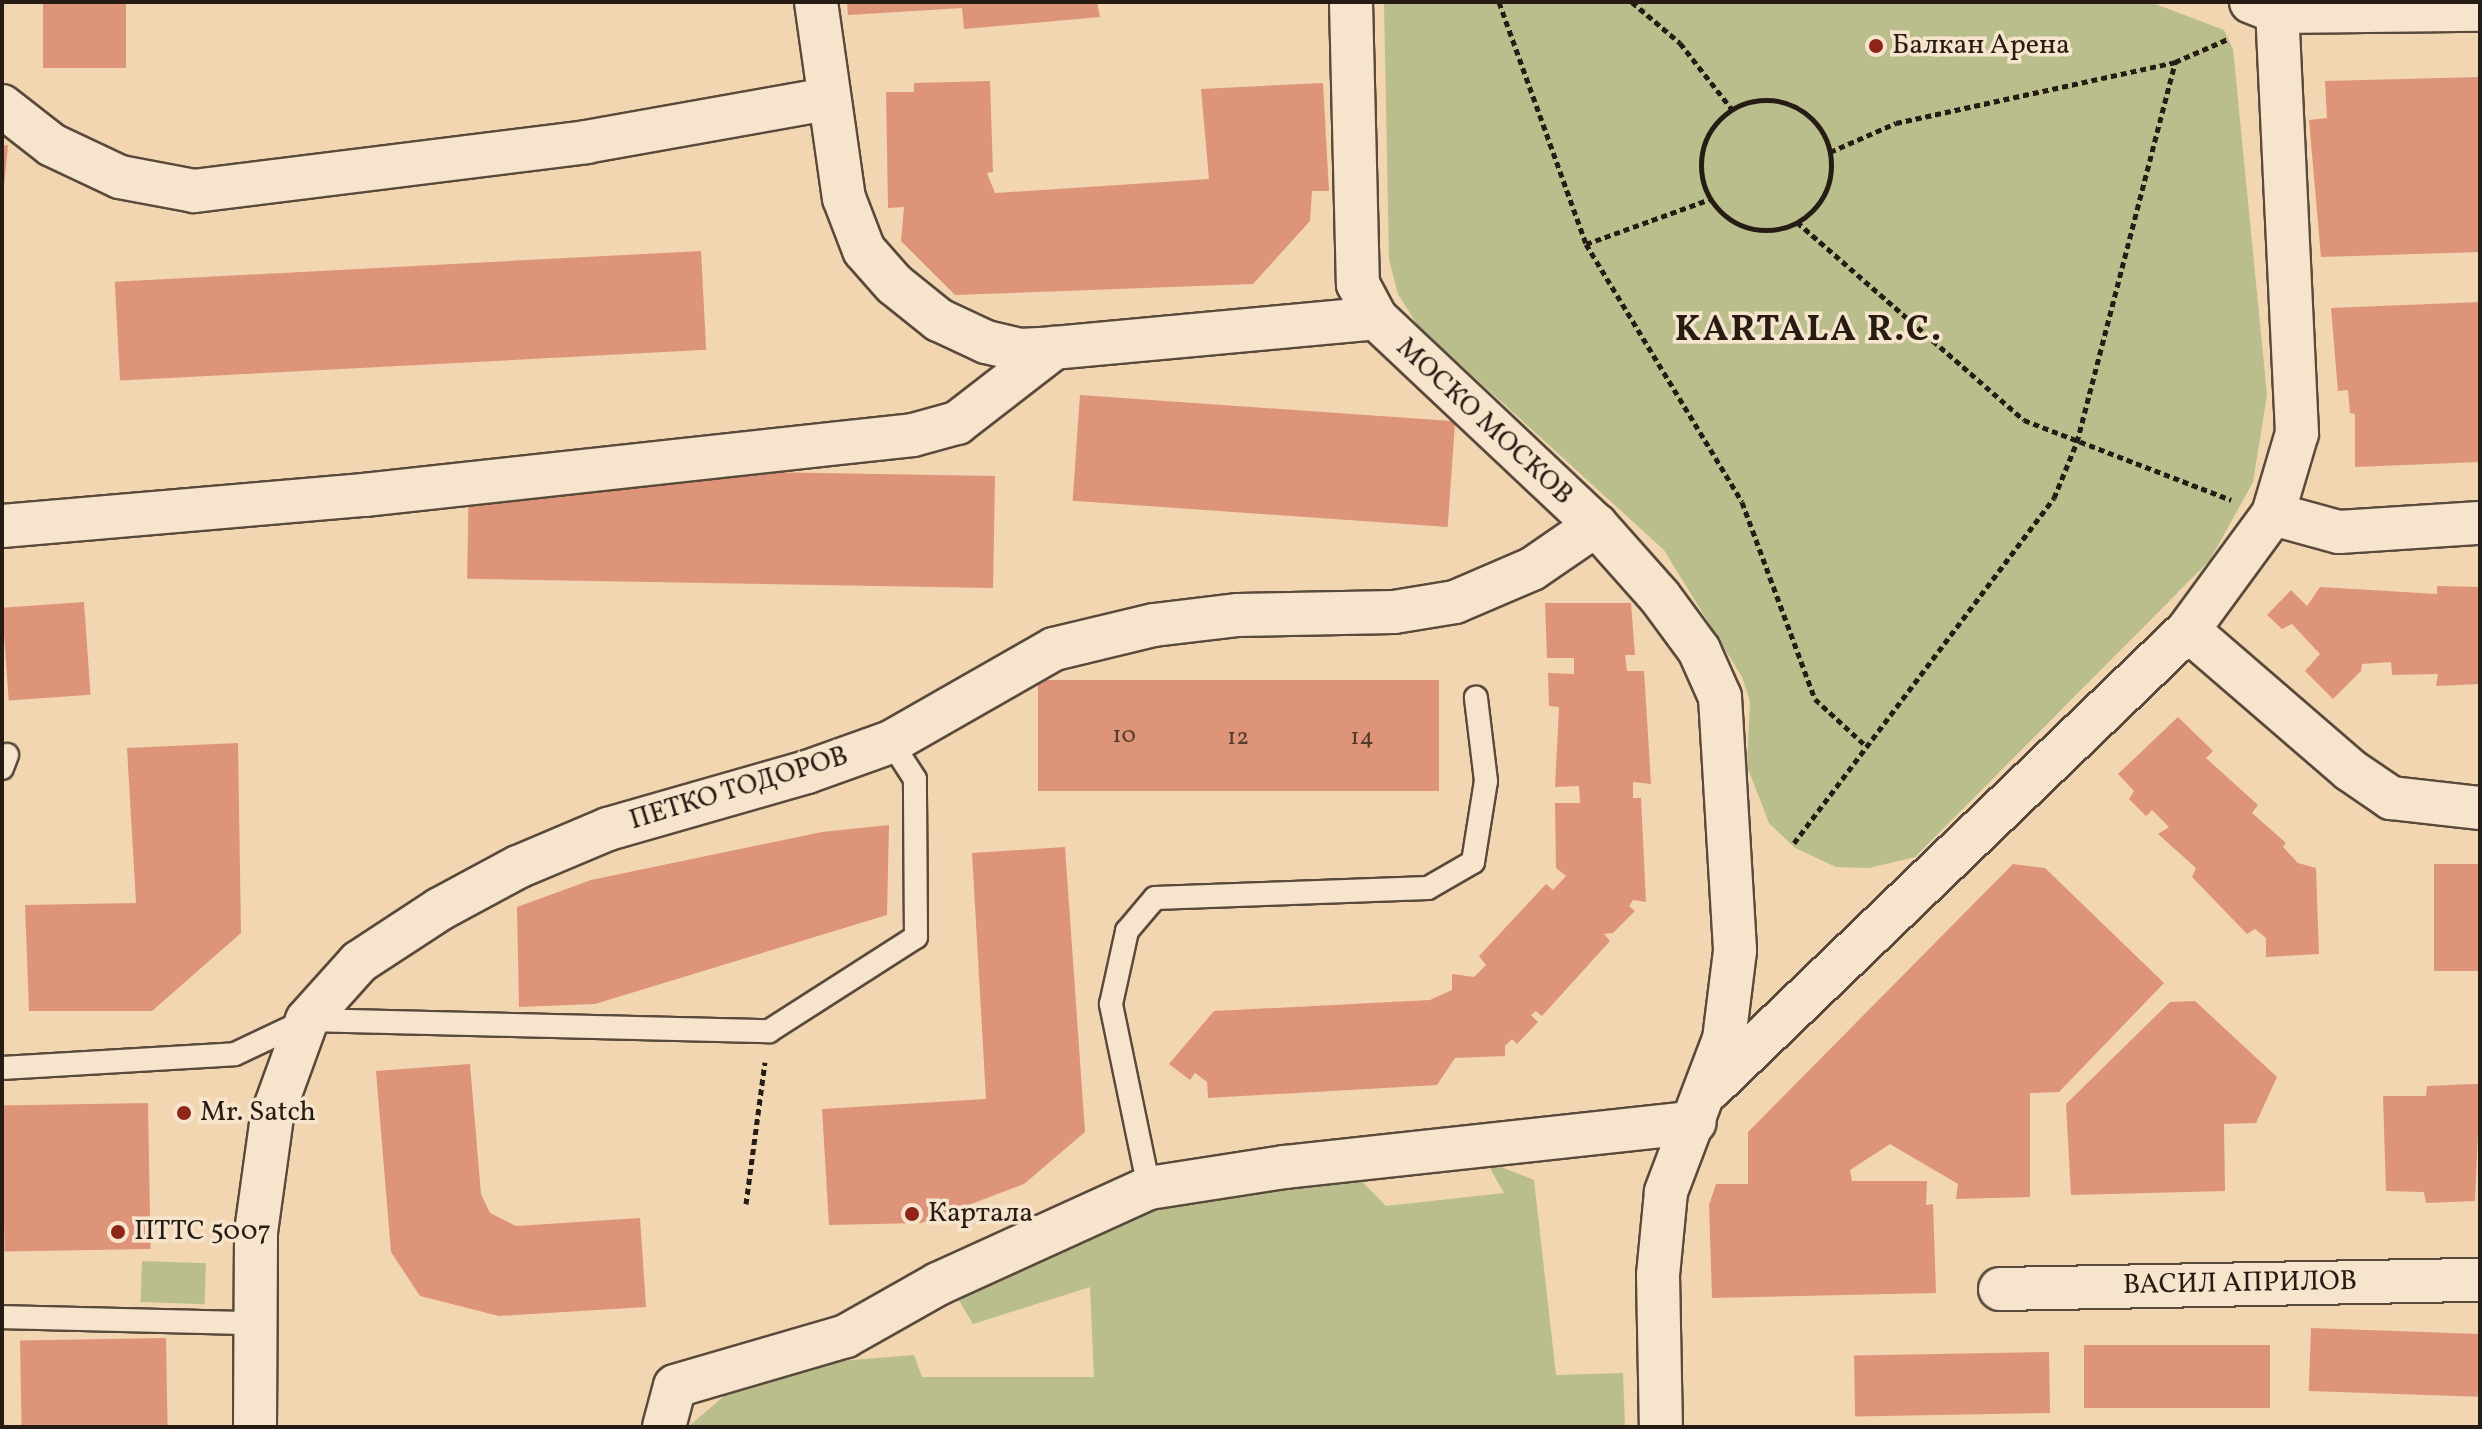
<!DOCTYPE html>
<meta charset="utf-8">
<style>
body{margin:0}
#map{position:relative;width:2482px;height:1429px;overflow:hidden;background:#f1d6b1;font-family:Vollkorn,serif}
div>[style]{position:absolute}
.green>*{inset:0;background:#b9be8c;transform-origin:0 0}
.building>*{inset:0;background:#de9479;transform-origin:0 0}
.path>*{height:5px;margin-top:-2.5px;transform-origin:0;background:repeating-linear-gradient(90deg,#261c14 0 6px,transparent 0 10px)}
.path>.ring{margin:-2.5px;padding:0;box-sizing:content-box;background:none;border:5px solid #261c14;border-radius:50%}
.roads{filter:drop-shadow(2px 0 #594a3b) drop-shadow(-2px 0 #594a3b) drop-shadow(0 2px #594a3b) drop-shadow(0 -2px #594a3b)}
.lane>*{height:22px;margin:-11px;padding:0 11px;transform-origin:11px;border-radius:11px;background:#f6e4cc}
.street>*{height:42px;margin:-21px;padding:0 21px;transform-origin:21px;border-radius:21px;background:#f6e4cc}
.dots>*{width:22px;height:22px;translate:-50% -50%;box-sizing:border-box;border:4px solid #f6e4cc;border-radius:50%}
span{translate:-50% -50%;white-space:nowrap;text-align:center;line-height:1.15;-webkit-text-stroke:7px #f6e4cc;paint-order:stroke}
.number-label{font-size:24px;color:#543a2d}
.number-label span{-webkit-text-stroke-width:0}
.poi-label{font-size:28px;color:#261c14}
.left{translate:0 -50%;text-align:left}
.street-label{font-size:28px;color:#261c14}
.district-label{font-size:36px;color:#261c14;font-weight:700;letter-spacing:2px}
.frame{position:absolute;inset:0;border:4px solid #261c14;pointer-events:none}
</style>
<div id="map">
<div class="green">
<div style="clip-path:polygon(1384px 2px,2150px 2px,2224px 30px,2233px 49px,2267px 395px,2253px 482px,2210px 560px,1915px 857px,1869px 868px,1836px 867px,1795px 848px,1769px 823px,1747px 766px,1750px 701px,1742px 677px,1664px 550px,1418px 326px,1398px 294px,1389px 260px)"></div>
<div style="clip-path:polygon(1486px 1161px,1534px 1180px,1556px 1375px,1623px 1373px,1625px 1427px,688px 1427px,757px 1368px,914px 1355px,922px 1377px,1094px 1377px,1090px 1287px,973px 1324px,957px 1297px,1162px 1201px,1344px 1163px,1386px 1206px,1504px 1193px)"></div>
<div style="left:142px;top:1261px;width:64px;height:41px;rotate:2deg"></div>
</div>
<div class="building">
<div style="left:43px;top:2px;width:83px;height:66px"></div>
<div style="clip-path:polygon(847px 2px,1097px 2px,1100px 17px,964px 29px,962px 8px,848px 15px)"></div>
<div style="clip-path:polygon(2480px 77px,2480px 252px,2321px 257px,2309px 120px,2327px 118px,2325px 81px)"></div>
<div style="clip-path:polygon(990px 81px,993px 172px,987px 173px,995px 193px,1209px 179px,1201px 89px,1323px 83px,1329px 191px,1312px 191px,1310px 221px,1253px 284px,955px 295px,901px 241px,904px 207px,888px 208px,886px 92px,914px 92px,914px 83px)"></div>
<div style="clip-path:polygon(8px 145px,4px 186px,2px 186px,2px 146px)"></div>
<div style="left:701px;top:251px;width:99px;height:587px;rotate:87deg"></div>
<div style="clip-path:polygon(2480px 302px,2480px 462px,2355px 467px,2355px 414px,2350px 413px,2348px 390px,2338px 391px,2331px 308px)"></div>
<div style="left:1080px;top:395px;width:376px;height:106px;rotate:4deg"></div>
<div style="left:995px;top:476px;width:112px;height:526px;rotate:91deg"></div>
<div style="clip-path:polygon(2437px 586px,2480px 587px,2480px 684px,2436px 686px,2438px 674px,2392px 675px,2391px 662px,2362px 664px,2361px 671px,2333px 699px,2305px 671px,2320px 654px,2292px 624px,2282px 629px,2267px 615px,2291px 590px,2307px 606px,2320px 587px,2437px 594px)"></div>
<div style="left:84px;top:602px;width:93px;height:82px;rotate:86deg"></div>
<div style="clip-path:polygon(1545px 603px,1631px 603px,1635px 655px,1625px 655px,1627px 671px,1644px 671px,1651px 784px,1633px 782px,1633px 798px,1641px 798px,1646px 902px,1633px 900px,1629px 906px,1635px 911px,1613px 933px,1604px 934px,1610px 941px,1542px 1016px,1536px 1011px,1531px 1015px,1538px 1022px,1517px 1044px,1512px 1039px,1505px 1046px,1505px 1056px,1455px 1058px,1437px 1085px,1208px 1098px,1207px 1082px,1195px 1073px,1190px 1080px,1169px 1064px,1214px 1011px,1430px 1000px,1452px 990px,1452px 974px,1474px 977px,1486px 965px,1479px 956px,1546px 884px,1553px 890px,1566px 876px,1556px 868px,1555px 803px,1580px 803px,1579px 786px,1555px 787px,1559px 707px,1549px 706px,1548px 673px,1574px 674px,1574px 658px,1547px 658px)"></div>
<div style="left:1038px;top:680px;width:401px;height:111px"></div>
<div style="clip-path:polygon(2178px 717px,2213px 751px,2206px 758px,2258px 805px,2252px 813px,2286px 843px,2283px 847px,2298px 863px,2316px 868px,2319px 954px,2266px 957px,2266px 938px,2255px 929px,2247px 934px,2192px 877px,2196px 868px,2158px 834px,2169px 827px,2152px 810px,2146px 816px,2129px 799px,2134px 791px,2118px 774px)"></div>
<div style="clip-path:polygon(238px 743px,241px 933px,152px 1011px,29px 1011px,25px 905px,136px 903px,127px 748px)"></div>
<div style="clip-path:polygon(889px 825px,887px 915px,595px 1004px,519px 1007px,517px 907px,591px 880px,822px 832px)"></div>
<div style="clip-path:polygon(1065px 847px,1085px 1132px,1024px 1184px,921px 1223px,829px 1225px,822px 1109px,986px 1099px,972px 853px)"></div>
<div style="clip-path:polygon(2013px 864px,2045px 868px,2164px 983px,2059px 1092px,2030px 1093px,2030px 1197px,1956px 1199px,1958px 1184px,1890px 1144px,1850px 1170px,1852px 1181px,1927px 1181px,1926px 1205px,1933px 1204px,1936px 1293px,1712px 1298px,1709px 1205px,1716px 1184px,1748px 1184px,1748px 1132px)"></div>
<div style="left:2480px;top:864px;width:107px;height:46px;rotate:90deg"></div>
<div style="clip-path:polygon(2195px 1001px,2277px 1077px,2256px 1123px,2224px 1124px,2225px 1191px,2071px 1195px,2066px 1104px,2170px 1002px)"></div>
<div style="clip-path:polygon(470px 1064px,481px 1194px,490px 1213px,516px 1226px,640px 1218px,646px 1307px,499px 1316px,420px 1296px,391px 1252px,376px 1071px)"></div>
<div style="clip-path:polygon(2473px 1084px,2480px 1084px,2475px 1201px,2426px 1203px,2424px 1192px,2386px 1191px,2383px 1096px,2426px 1096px,2427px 1086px)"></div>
<div style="left:148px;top:1103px;width:146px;height:146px;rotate:89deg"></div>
<div style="left:2311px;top:1328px;width:169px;height:63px;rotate:2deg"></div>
<div style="left:166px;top:1338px;width:89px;height:146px;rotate:89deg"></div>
<div style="left:2084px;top:1345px;width:186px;height:63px"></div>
<div style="left:2049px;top:1352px;width:61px;height:195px;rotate:89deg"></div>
</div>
<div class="path">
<div style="left:1499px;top:2px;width:257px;rotate:70.2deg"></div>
<div style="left:1586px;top:244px;width:301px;rotate:58.8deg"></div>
<div style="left:1742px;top:502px;width:210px;rotate:69.7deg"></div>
<div style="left:1815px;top:699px;width:68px;rotate:42.6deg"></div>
<div style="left:1632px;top:2px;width:63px;rotate:40.5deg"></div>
<div style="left:1680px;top:43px;width:83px;rotate:51.9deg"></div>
<div class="ring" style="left:1701px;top:100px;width:125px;height:125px"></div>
<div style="left:1830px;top:152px;width:72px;rotate:-23.7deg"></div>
<div style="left:1896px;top:123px;width:286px;rotate:-12.3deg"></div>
<div style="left:2175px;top:62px;width:58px;rotate:-23.5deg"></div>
<div style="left:1797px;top:222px;width:301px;rotate:41.1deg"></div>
<div style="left:2024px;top:420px;width:222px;rotate:21.1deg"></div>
<div style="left:1586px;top:244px;width:132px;rotate:-19.9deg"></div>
<div style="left:1794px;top:843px;width:432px;rotate:-53deg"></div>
<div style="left:2054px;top:498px;width:61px;rotate:-67.7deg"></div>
<div style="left:2077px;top:442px;width:392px;rotate:-75.5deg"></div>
<div style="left:746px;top:1204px;width:143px;rotate:-82.4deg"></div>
</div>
<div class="roads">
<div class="lane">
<div style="left:2px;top:768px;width:14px;rotate:-69deg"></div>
<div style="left:2px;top:1068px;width:233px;rotate:-3.4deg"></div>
<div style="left:235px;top:1054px;width:80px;rotate:-25.3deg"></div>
<div style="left:307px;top:1020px;width:462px;rotate:1.4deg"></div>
<div style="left:769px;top:1031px;width:174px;rotate:-32.6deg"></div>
<div style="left:916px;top:937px;width:158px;rotate:-90.4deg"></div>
<div style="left:915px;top:779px;width:44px;rotate:-123deg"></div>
<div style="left:1149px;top:1188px;width:188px;rotate:-101.7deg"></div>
<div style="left:1111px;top:1004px;width:75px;rotate:-77.6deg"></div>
<div style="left:1127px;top:931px;width:43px;rotate:-49.7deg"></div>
<div style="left:1155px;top:898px;width:273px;rotate:-2.1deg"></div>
<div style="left:1428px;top:888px;width:52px;rotate:-30deg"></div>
<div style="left:1473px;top:862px;width:82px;rotate:-80.9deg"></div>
<div style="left:1486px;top:781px;width:84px;rotate:-96.9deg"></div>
<div style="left:2px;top:1317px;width:252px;rotate:1.4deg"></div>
</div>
<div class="street">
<div style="left:816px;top:2px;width:198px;rotate:81.9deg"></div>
<div style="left:844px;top:198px;width:56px;rotate:69deg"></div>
<div style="left:864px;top:250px;width:45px;rotate:48.6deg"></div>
<div style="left:894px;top:284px;width:58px;rotate:38.7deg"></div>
<div style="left:939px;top:320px;width:52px;rotate:25.1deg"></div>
<div style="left:986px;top:342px;width:35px;rotate:13deg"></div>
<div style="left:1020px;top:350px;width:34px;rotate:-3deg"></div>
<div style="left:1351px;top:2px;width:282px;rotate:88.6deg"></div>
<div style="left:1358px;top:284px;width:38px;rotate:62deg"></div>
<div style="left:1376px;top:318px;width:302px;rotate:43.3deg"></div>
<div style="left:1596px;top:525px;width:96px;rotate:48.4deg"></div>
<div style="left:1660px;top:597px;width:66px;rotate:53.7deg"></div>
<div style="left:1699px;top:650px;width:51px;rotate:65.9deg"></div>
<div style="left:1720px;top:697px;width:254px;rotate:86.6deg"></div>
<div style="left:1735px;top:951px;width:89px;rotate:97.1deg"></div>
<div style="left:1724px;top:1039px;width:164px;rotate:110.8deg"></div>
<div style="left:1666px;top:1192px;width:83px;rotate:95.5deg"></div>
<div style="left:1658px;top:1275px;width:152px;rotate:88.9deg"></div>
<div style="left:2251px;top:2px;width:28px;rotate:21deg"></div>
<div style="left:2277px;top:12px;width:203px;rotate:-0.6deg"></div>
<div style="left:2px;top:106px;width:63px;rotate:38deg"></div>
<div style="left:52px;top:145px;width:75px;rotate:25.2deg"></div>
<div style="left:120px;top:177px;width:75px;rotate:10.7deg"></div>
<div style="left:194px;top:191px;width:395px;rotate:-7.1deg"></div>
<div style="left:586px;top:142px;width:246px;rotate:-10.1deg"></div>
<div style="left:2273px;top:514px;width:68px;rotate:15.3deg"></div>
<div style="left:2339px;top:532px;width:141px;rotate:-3.7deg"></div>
<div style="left:2px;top:526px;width:363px;rotate:-4.9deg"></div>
<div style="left:364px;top:495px;width:552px;rotate:-6.24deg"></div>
<div style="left:913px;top:435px;width:46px;rotate:-15.3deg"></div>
<div style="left:957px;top:423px;width:123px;rotate:-37.7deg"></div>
<div style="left:1054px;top:348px;width:323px;rotate:-5.3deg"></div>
<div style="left:2188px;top:630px;width:214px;rotate:40.8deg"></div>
<div style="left:2350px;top:770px;width:50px;rotate:34.3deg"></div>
<div style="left:2391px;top:798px;width:90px;rotate:6.4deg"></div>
<div style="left:1711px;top:1088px;width:661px;rotate:-43.84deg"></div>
<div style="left:2188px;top:630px;width:144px;rotate:-53.8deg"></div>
<div style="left:2273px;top:514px;width:84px;rotate:-73.5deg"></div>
<div style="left:2297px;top:433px;width:421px;rotate:-92.7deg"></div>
<div style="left:2000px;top:1289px;width:480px;rotate:-1.1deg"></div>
<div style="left:255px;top:1427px;width:195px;rotate:-89.7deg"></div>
<div style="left:256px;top:1232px;width:117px;rotate:-82.1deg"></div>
<div style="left:272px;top:1116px;width:102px;rotate:-70deg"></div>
<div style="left:307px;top:1020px;width:78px;rotate:-48.1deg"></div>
<div style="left:359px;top:962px;width:97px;rotate:-33.2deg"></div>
<div style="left:440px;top:909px;width:89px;rotate:-28.3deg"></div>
<div style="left:518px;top:867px;width:98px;rotate:-22.9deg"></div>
<div style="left:608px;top:829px;width:207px;rotate:-16deg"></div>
<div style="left:807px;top:772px;width:89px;rotate:-19.7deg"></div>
<div style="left:891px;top:742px;width:188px;rotate:-29.7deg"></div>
<div style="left:1054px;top:649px;width:103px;rotate:-13.5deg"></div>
<div style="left:1154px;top:625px;width:85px;rotate:-6.8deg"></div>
<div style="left:1238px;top:615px;width:156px;rotate:-1.1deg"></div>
<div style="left:1394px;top:612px;width:62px;rotate:-9.3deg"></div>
<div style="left:1455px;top:602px;width:84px;rotate:-23.2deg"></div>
<div style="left:1532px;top:569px;width:78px;rotate:-34.5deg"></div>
<div style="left:664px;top:1427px;width:42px;rotate:-75deg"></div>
<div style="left:675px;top:1386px;width:178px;rotate:-16.3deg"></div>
<div style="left:846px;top:1336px;width:106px;rotate:-29.5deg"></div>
<div style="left:938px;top:1284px;width:232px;rotate:-24.5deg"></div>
<div style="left:1149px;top:1188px;width:137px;rotate:-8.8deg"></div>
<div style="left:1284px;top:1167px;width:413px;rotate:-6.2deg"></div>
</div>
</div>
<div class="dots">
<div style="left:1876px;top:46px;background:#8f2418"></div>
<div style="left:184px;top:1113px;background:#8f2418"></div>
<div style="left:912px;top:1214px;background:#8f2418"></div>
<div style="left:118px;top:1232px;background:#8f2418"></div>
</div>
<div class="number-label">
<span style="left:1124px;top:737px">10</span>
<span style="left:1238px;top:739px">12</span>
<span style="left:1362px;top:739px">14</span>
</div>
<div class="poi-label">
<span class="left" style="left:1892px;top:46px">Балкан Арена</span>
<span class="left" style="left:200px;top:1113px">Mr. Satch</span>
<span class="left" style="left:928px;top:1214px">Картала</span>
<span class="left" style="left:134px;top:1232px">ПТТС 5007</span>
</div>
<div class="street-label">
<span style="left:1484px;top:422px;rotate:43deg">МОСКО МОСКОВ</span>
<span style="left:739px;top:789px;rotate:-17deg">ПЕТКО ТОДОРОВ</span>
<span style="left:2240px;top:1284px;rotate:-1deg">ВАСИЛ АПРИЛОВ</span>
</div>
<div class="district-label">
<span style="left:1809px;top:332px">KARTALA R.C.</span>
</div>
<div class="frame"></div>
</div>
